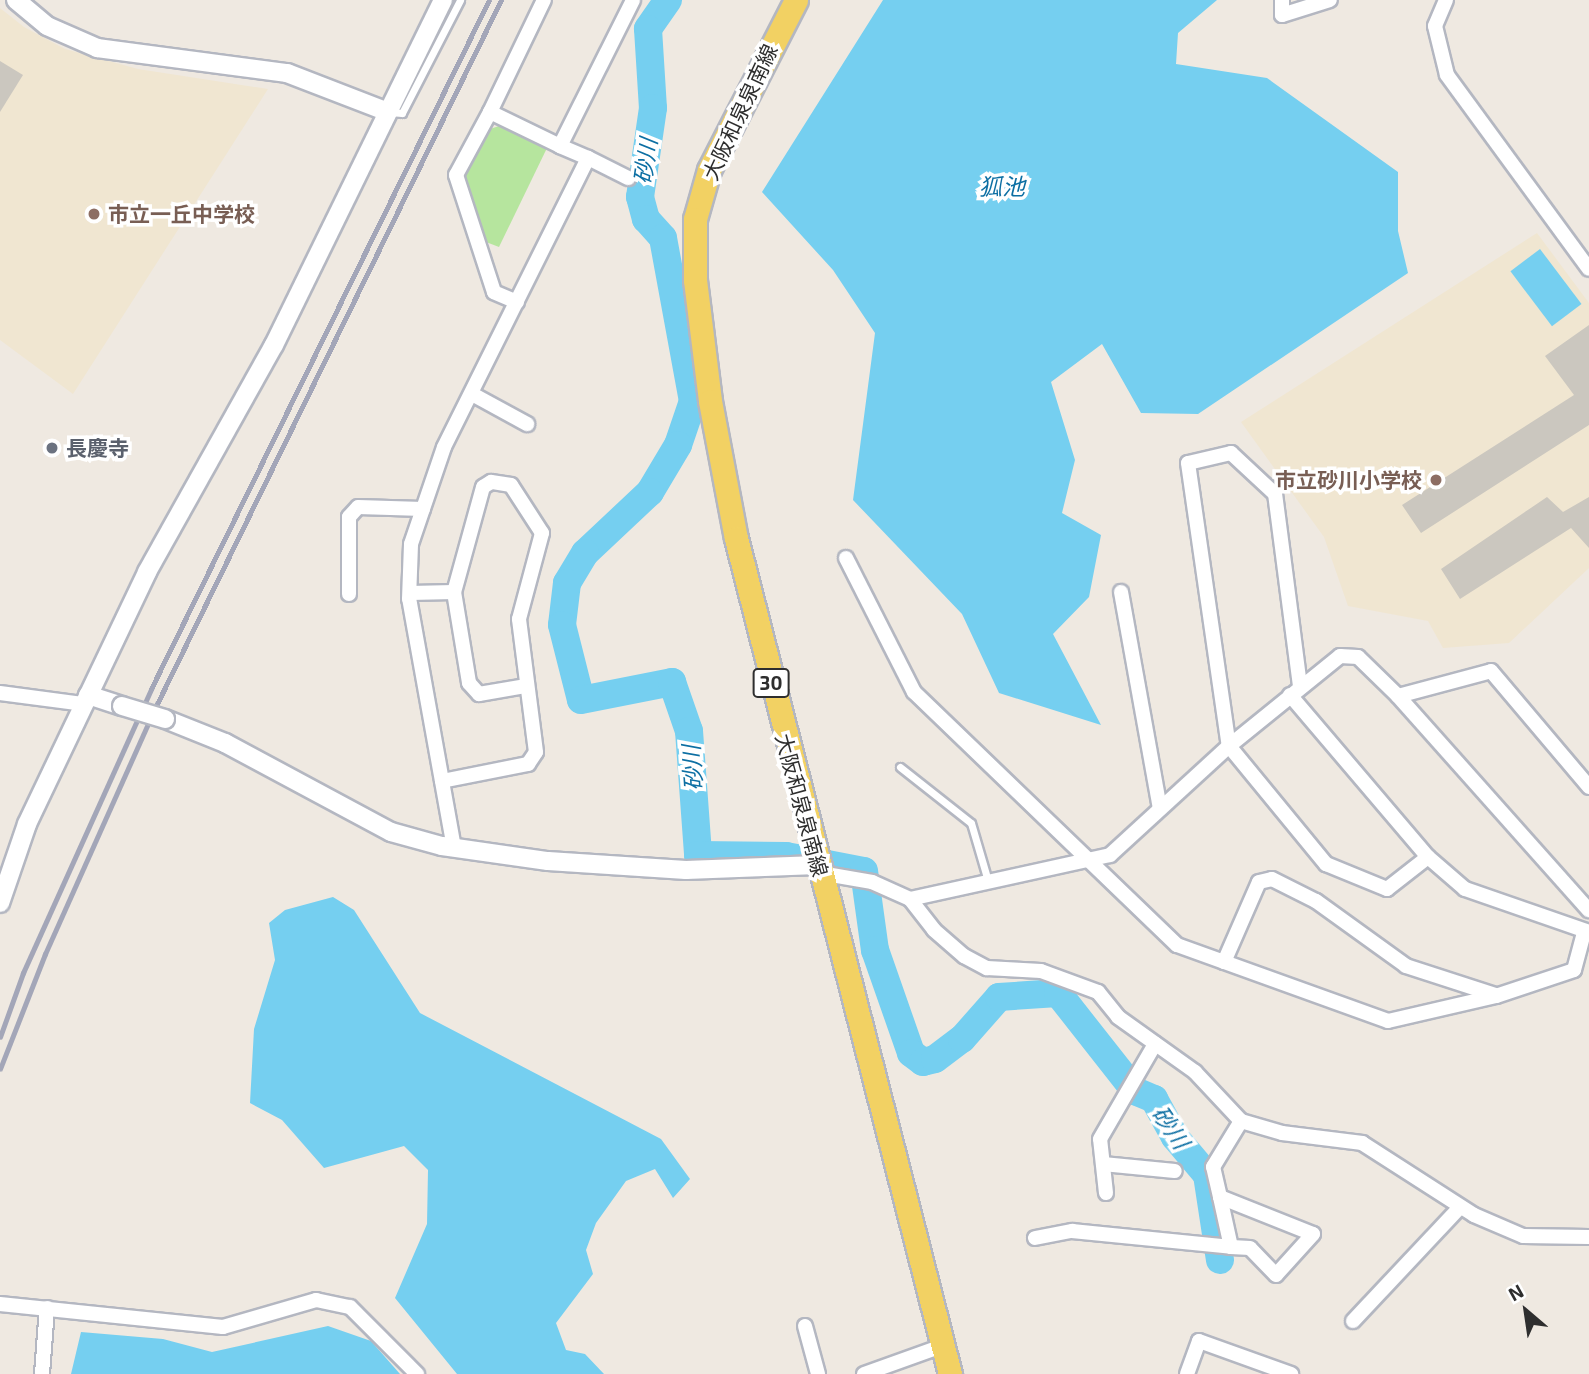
<!DOCTYPE html>
<meta charset="utf-8">
<style>
body{margin:0}
#map{position:relative;width:1589px;height:1374px;overflow:hidden;background:#efe9e1;font-family:"Exo 2","Noto Sans JP",sans-serif}
div>[style]{position:absolute}
.education>*{inset:0;background:#f0e6d1}
.green>*{inset:0;background:#b6e59e}
.water>*{inset:0;background:#75cff0;transform-origin:0 0}
.river>*{height:28px;margin:-14px;padding:0 14px;transform-origin:14px;border-radius:14px;background:#75cff0}
.building>*{inset:0;background:#cbc7bf}
.roads{filter:drop-shadow(2px 0 #b4b7c1) drop-shadow(-2px 0 #b4b7c1) drop-shadow(0 2px #b4b7c1) drop-shadow(0 -2px #b4b7c1)}
.service>*{height:7px;margin:-3.5px;padding:0 3.5px;transform-origin:3.5px;border-radius:3.5px;background:#fff}
.minor>*{height:14px;margin:-7px;padding:0 7px;transform-origin:7px;border-radius:7px;background:#fff}
.tertiary>*{height:18px;margin:-9px;padding:0 9px;transform-origin:9px;border-radius:9px;background:#fff}
.primary>*{height:23px;margin:-11.5px;padding:0 11.5px;transform-origin:11.5px;border-radius:11.5px;background:#f2d163}
.rail>*{height:4.5px;margin:-2.25px;padding:0 2.25px;transform-origin:2.25px;border-radius:2.25px;background:#a3a6b8}
.bridges{filter:drop-shadow(2px 0 #b4b7c1) drop-shadow(-2px 0 #b4b7c1) drop-shadow(0 2px #b4b7c1) drop-shadow(0 -2px #b4b7c1)}
.tertiary-bridge>*{height:18px;margin:-9px;padding:0 9px;transform-origin:9px;border-radius:9px;background:#fff}
.dots>*{width:19px;height:19px;translate:-50% -50%;box-sizing:border-box;border:4px solid #fff;border-radius:50%}
span{translate:-50% -50%;white-space:nowrap;text-align:center;line-height:1.15;-webkit-text-stroke:7px #fff;paint-order:stroke}
.shield-label span{padding:2px 5px;background:#fff;border:2px solid;border-radius:5px;-webkit-text-stroke-width:0}
.shield-label{font-size:19px;color:#2e2e2e;font-weight:700}
.street-label{font-size:21px;color:#2e2e2e}
.education-label{font-size:21px;color:#785e54;font-weight:700}
.left{translate:0 -50%;text-align:left}
.right{translate:-100% -50%;text-align:right}
.worship-label{font-size:21px;color:#5b616d;font-weight:700}
.water-label{font-size:23px;color:#0d6fa3;font-style:italic}
.north{position:absolute;left:1491px;top:1276px;width:70px;height:70px;-webkit-text-stroke:5px #fff;paint-order:stroke;rotate:331deg;font-size:19px;font-weight:700;line-height:28px;text-align:center;color:#2e2e2e}
.north::after{content:'';display:block;margin:auto;width:24px;height:32px;background:#2e2e2e;clip-path:polygon(50% 0,100% 100%,50% 72%,0 100%)}
</style>
<div id="map">
<div class="education">
<div style="clip-path:polygon(0 8px,24px 27px,65px 49px,138px 69px,268px 89px,73px 394px,0 340px)"></div>
<div style="clip-path:polygon(1537px 233px,1589px 303px,1589px 568px,1509px 643px,1443px 648px,1428px 621px,1348px 606px,1324px 537px,1241px 422px)"></div>
</div>
<div class="green">
<div style="clip-path:polygon(499px 126px,547px 148px,499px 247px,486px 242px,465px 176px,490px 129px)"></div>
</div>
<div class="water">
<div style="clip-path:polygon(883px 0,1217px 0,1178px 33px,1176px 64px,1267px 78px,1398px 172px,1398px 231px,1408px 273px,1198px 414px,1141px 413px,1102px 344px,1051px 382px,1075px 460px,1062px 513px,1101px 535px,1089px 597px,1053px 634px,1101px 725px,999px 693px,962px 614px,853px 500px,875px 333px,833px 270px,762px 192px)"></div>
<div style="left:1540px;top:249px;width:69px;height:37px;rotate:53deg"></div>
<div style="clip-path:polygon(333px 897px,354px 910px,420px 1013px,661px 1139px,690px 1179px,673px 1198px,655px 1169px,626px 1181px,596px 1223px,586px 1250px,593px 1274px,556px 1323px,566px 1350px,585px 1354px,604px 1374px,457px 1374px,395px 1298px,427px 1224px,428px 1170px,404px 1146px,324px 1168px,282px 1120px,250px 1103px,254px 1029px,275px 960px,269px 923px,285px 910px)"></div>
<div style="clip-path:polygon(328px 1326px,371px 1341px,400px 1374px,71px 1374px,81px 1332px,163px 1339px,212px 1352px)"></div>
</div>
<div class="river">
<div style="left:668px;top:0;width:35px;rotate:125deg"></div>
<div style="left:648px;top:29px;width:79px;rotate:86.4deg"></div>
<div style="left:653px;top:108px;width:90px;rotate:98.3deg"></div>
<div style="left:640px;top:197px;width:23px;rotate:75deg"></div>
<div style="left:646px;top:219px;width:25px;rotate:48deg"></div>
<div style="left:663px;top:238px;width:166px;rotate:79.6deg"></div>
<div style="left:693px;top:401px;width:46px;rotate:108.8deg"></div>
<div style="left:678px;top:445px;width:55px;rotate:120.8deg"></div>
<div style="left:650px;top:492px;width:89px;rotate:136.8deg"></div>
<div style="left:585px;top:553px;width:35px;rotate:121deg"></div>
<div style="left:567px;top:583px;width:42px;rotate:96.8deg"></div>
<div style="left:562px;top:625px;width:77px;rotate:75.8deg"></div>
<div style="left:581px;top:700px;width:93px;rotate:-11.2deg"></div>
<div style="left:672px;top:682px;width:52px;rotate:70.9deg"></div>
<div style="left:689px;top:731px;width:124px;rotate:85.8deg"></div>
<div style="left:698px;top:855px;width:88px;rotate:0.7deg"></div>
<div style="left:786px;top:856px;width:79px;rotate:10.9deg"></div>
<div style="left:864px;top:871px;width:80px;rotate:82.1deg"></div>
<div style="left:875px;top:950px;width:109px;rotate:70.7deg"></div>
<div style="left:911px;top:1053px;width:15px;rotate:37deg"></div>
<div style="left:923px;top:1062px;width:12px;rotate:-14deg"></div>
<div style="left:935px;top:1059px;width:34px;rotate:-37deg"></div>
<div style="left:962px;top:1039px;width:56px;rotate:-48.6deg"></div>
<div style="left:999px;top:997px;width:59px;rotate:-3.9deg"></div>
<div style="left:1058px;top:993px;width:125px;rotate:51.8deg"></div>
<div style="left:1135px;top:1091px;width:21px;rotate:23deg"></div>
<div style="left:1154px;top:1099px;width:43px;rotate:61.1deg"></div>
<div style="left:1175px;top:1137px;width:50px;rotate:49.9deg"></div>
<div style="left:1207px;top:1175px;width:86px;rotate:81.3deg"></div>
</div>
<div class="building">
<div style="clip-path:polygon(0 61px,23px 75px,0 112px)"></div>
<div style="clip-path:polygon(1589px 325px,1589px 425px,1421px 533px,1402px 505px,1574px 395px,1545px 356px)"></div>
<div style="clip-path:polygon(1547px 497px,1563px 512px,1589px 497px,1589px 548px,1571px 528px,1460px 599px,1441px 569px)"></div>
</div>
<div class="roads">
<div class="service">
<div style="left:389px;top:112px;width:13px;rotate:4deg"></div>
<div style="left:402px;top:113px;width:127px;rotate:-62.8deg"></div>
<div style="left:900px;top:767px;width:90px;rotate:38.3deg"></div>
<div style="left:971px;top:823px;width:60px;rotate:73.7deg"></div>
</div>
<div class="minor">
<div style="left:1282px;top:0;width:15px;rotate:90deg"></div>
<div style="left:1282px;top:15px;width:50px;rotate:-17.4deg"></div>
<div style="left:1446px;top:0;width:28px;rotate:113deg"></div>
<div style="left:1435px;top:26px;width:50px;rotate:76.2deg"></div>
<div style="left:1447px;top:75px;width:240px;rotate:53.8deg"></div>
<div style="left:490px;top:112px;width:124px;rotate:-64.3deg"></div>
<div style="left:588px;top:158px;width:45px;rotate:26.6deg"></div>
<div style="left:517px;top:302px;width:25px;rotate:-157deg"></div>
<div style="left:494px;top:292px;width:123px;rotate:-108deg"></div>
<div style="left:456px;top:175px;width:72px;rotate:-61.6deg"></div>
<div style="left:490px;top:112px;width:78px;rotate:25.9deg"></div>
<div style="left:472px;top:394px;width:63px;rotate:28.6deg"></div>
<div style="left:846px;top:558px;width:150px;rotate:63.1deg"></div>
<div style="left:914px;top:692px;width:365px;rotate:43.9deg"></div>
<div style="left:1177px;top:945px;width:224px;rotate:19.8deg"></div>
<div style="left:1388px;top:1021px;width:111px;rotate:-13deg"></div>
<div style="left:1496px;top:996px;width:82px;rotate:-18.4deg"></div>
<div style="left:1574px;top:970px;width:39px;rotate:-75deg"></div>
<div style="left:1121px;top:592px;width:220px;rotate:79.8deg"></div>
<div style="left:410px;top:593px;width:44px;rotate:-1.3deg"></div>
<div style="left:349px;top:594px;width:77px;rotate:-90deg"></div>
<div style="left:349px;top:517px;width:13px;rotate:-48deg"></div>
<div style="left:358px;top:507px;width:65px;rotate:1.8deg"></div>
<div style="left:1300px;top:686px;width:194px;rotate:-97.4deg"></div>
<div style="left:1275px;top:494px;width:60px;rotate:-137deg"></div>
<div style="left:1231px;top:453px;width:44px;rotate:166.9deg"></div>
<div style="left:1188px;top:463px;width:286px;rotate:81.8deg"></div>
<div style="left:1229px;top:746px;width:153px;rotate:50.6deg"></div>
<div style="left:1326px;top:864px;width:66px;rotate:22.3deg"></div>
<div style="left:1387px;top:889px;width:52px;rotate:-38deg"></div>
<div style="left:0;top:693px;width:85px;rotate:7.5deg"></div>
<div style="left:1290px;top:695px;width:213px;rotate:49.6deg"></div>
<div style="left:1428px;top:857px;width:49px;rotate:40.9deg"></div>
<div style="left:1465px;top:889px;width:131px;rotate:19.1deg"></div>
<div style="left:1398px;top:696px;width:96px;rotate:-15deg"></div>
<div style="left:1491px;top:671px;width:152px;rotate:49.8deg"></div>
<div style="left:442px;top:781px;width:88px;rotate:-11.2deg"></div>
<div style="left:528px;top:764px;width:14px;rotate:-56deg"></div>
<div style="left:536px;top:752px;width:134px;rotate:-97.3deg"></div>
<div style="left:519px;top:619px;width:89px;rotate:-75deg"></div>
<div style="left:542px;top:533px;width:57px;rotate:-122.9deg"></div>
<div style="left:511px;top:485px;width:20px;rotate:-171deg"></div>
<div style="left:491px;top:482px;width:9px;rotate:148deg"></div>
<div style="left:483px;top:487px;width:109px;rotate:105.4deg"></div>
<div style="left:454px;top:592px;width:92px;rotate:80.6deg"></div>
<div style="left:469px;top:683px;width:15px;rotate:48deg"></div>
<div style="left:479px;top:694px;width:48px;rotate:-9.7deg"></div>
<div style="left:454px;top:848px;width:253px;rotate:-100.2deg"></div>
<div style="left:409px;top:599px;width:55px;rotate:-87.9deg"></div>
<div style="left:411px;top:544px;width:102px;rotate:-71.2deg"></div>
<div style="left:444px;top:447px;width:323px;rotate:-63.5deg"></div>
<div style="left:588px;top:158px;width:30px;rotate:-157deg"></div>
<div style="left:560px;top:146px;width:163px;rotate:-63.4deg"></div>
<div style="left:820px;top:873px;width:53px;rotate:9.8deg"></div>
<div style="left:872px;top:882px;width:42px;rotate:24.1deg"></div>
<div style="left:910px;top:899px;width:39px;rotate:52deg"></div>
<div style="left:934px;top:930px;width:40px;rotate:41deg"></div>
<div style="left:964px;top:956px;width:26px;rotate:28deg"></div>
<div style="left:987px;top:968px;width:54px;rotate:3.2deg"></div>
<div style="left:1041px;top:971px;width:61px;rotate:20.2deg"></div>
<div style="left:1098px;top:992px;width:32px;rotate:51deg"></div>
<div style="left:1118px;top:1017px;width:95px;rotate:35.5deg"></div>
<div style="left:1195px;top:1072px;width:67px;rotate:46.8deg"></div>
<div style="left:1241px;top:1121px;width:43px;rotate:16.3deg"></div>
<div style="left:1282px;top:1133px;width:81px;rotate:7.1deg"></div>
<div style="left:1362px;top:1143px;width:133px;rotate:32.7deg"></div>
<div style="left:1474px;top:1215px;width:53px;rotate:23.2deg"></div>
<div style="left:1523px;top:1236px;width:66px;rotate:0.9deg"></div>
<div style="left:910px;top:899px;width:205px;rotate:-12.4deg"></div>
<div style="left:1110px;top:855px;width:161px;rotate:-42.5deg"></div>
<div style="left:1229px;top:746px;width:143px;rotate:-39deg"></div>
<div style="left:1340px;top:656px;width:18px;rotate:3deg"></div>
<div style="left:1358px;top:657px;width:56px;rotate:44.3deg"></div>
<div style="left:1398px;top:696px;width:287px;rotate:48.3deg"></div>
<div style="left:1224px;top:962px;width:87px;rotate:-66.4deg"></div>
<div style="left:1259px;top:882px;width:13px;rotate:-13deg"></div>
<div style="left:1272px;top:879px;width:49px;rotate:26.6deg"></div>
<div style="left:1316px;top:901px;width:111px;rotate:35.8deg"></div>
<div style="left:1406px;top:966px;width:94px;rotate:18deg"></div>
<div style="left:1103px;top:1164px;width:72px;rotate:5.6deg"></div>
<div style="left:1106px;top:1193px;width:54px;rotate:-96.3deg"></div>
<div style="left:1100px;top:1139px;width:110px;rotate:-59.9deg"></div>
<div style="left:1220px;top:1197px;width:100px;rotate:21.7deg"></div>
<div style="left:1313px;top:1234px;width:55px;rotate:132.1deg"></div>
<div style="left:1276px;top:1275px;width:37px;rotate:-134deg"></div>
<div style="left:1250px;top:1248px;width:19px;rotate:-177deg"></div>
<div style="left:1231px;top:1247px;width:51px;rotate:-102.4deg"></div>
<div style="left:1220px;top:1197px;width:31px;rotate:-103deg"></div>
<div style="left:1213px;top:1167px;width:54px;rotate:-58.7deg"></div>
<div style="left:1035px;top:1238px;width:38px;rotate:-11deg"></div>
<div style="left:1072px;top:1231px;width:160px;rotate:5.7deg"></div>
<div style="left:0;top:1304px;width:224px;rotate:5.9deg"></div>
<div style="left:223px;top:1327px;width:97px;rotate:-16.2deg"></div>
<div style="left:316px;top:1300px;width:35px;rotate:12deg"></div>
<div style="left:350px;top:1307px;width:95px;rotate:45deg"></div>
<div style="left:1353px;top:1321px;width:156px;rotate:-46.8deg"></div>
<div style="left:805px;top:1326px;width:50px;rotate:74.8deg"></div>
<div style="left:42px;top:1374px;width:66px;rotate:-85.7deg"></div>
<div style="left:864px;top:1374px;width:83px;rotate:-19.7deg"></div>
<div style="left:1187px;top:1374px;width:35px;rotate:-70deg"></div>
<div style="left:1199px;top:1341px;width:98px;rotate:19.7deg"></div>
</div>
<div class="tertiary">
<div style="left:16px;top:0;width:40px;rotate:40deg"></div>
<div style="left:47px;top:26px;width:55px;rotate:23.7deg"></div>
<div style="left:97px;top:48px;width:192px;rotate:7.5deg"></div>
<div style="left:287px;top:73px;width:108px;rotate:21.1deg"></div>
<div style="left:88px;top:695px;width:36px;rotate:18deg"></div>
<div style="left:165px;top:719px;width:65px;rotate:21.8deg"></div>
<div style="left:225px;top:743px;width:188px;rotate:28.2deg"></div>
<div style="left:391px;top:832px;width:53px;rotate:15.4deg"></div>
<div style="left:442px;top:846px;width:107px;rotate:8.1deg"></div>
<div style="left:548px;top:861px;width:138px;rotate:3.7deg"></div>
<div style="left:686px;top:870px;width:131px;rotate:-2.2deg"></div>
<div style="left:0;top:903px;width:83px;rotate:-71.1deg"></div>
<div style="left:27px;top:824px;width:279px;rotate:-64.5deg"></div>
<div style="left:147px;top:572px;width:260px;rotate:-60.8deg"></div>
<div style="left:274px;top:345px;width:384px;rotate:-63.9deg"></div>
</div>
<div class="primary">
<div style="left:796px;top:0;width:191px;rotate:117.1deg"></div>
<div style="left:709px;top:170px;width:51px;rotate:105.9deg"></div>
<div style="left:695px;top:219px;width:61px;rotate:90deg"></div>
<div style="left:695px;top:280px;width:122px;rotate:82.9deg"></div>
<div style="left:710px;top:401px;width:139px;rotate:79.3deg"></div>
<div style="left:736px;top:538px;width:863px;rotate:75.64deg"></div>
</div>
</div>
<div class="rail">
<div style="left:0;top:1037px;width:68px;rotate:-70.2deg"></div>
<div style="left:23px;top:973px;width:312px;rotate:-65.7deg"></div>
<div style="left:151px;top:689px;width:767px;rotate:-63.87deg"></div>
<div style="left:0;top:1069px;width:123px;rotate:-68.6deg"></div>
<div style="left:45px;top:954px;width:274px;rotate:-65.9deg"></div>
<div style="left:157px;top:704px;width:784px;rotate:-63.96deg"></div>
</div>
<div class="bridges">
<div class="tertiary-bridge">
<div style="left:122px;top:706px;width:45px;rotate:16.8deg"></div>
</div>
</div>
<div class="dots">
<div style="left:94px;top:214px;background:#8d6e63"></div>
<div style="left:52px;top:448px;background:#6b7280"></div>
<div style="left:1436px;top:480px;background:#8d6e63"></div>
</div>
<div class="shield-label">
<span style="left:771px;top:683px">30</span>
</div>
<div class="street-label">
<span style="left:740px;top:112px;rotate:-65deg">大阪和泉泉南線</span>
<span style="left:802px;top:805px;rotate:75deg">大阪和泉泉南線</span>
</div>
<div class="education-label">
<span class="left" style="left:108px;top:214px">市立一丘中学校</span>
<span class="right" style="left:1422px;top:480px">市立砂川小学校</span>
</div>
<div class="worship-label">
<span class="left" style="left:66px;top:448px">長慶寺</span>
</div>
<div class="water-label">
<span style="left:645px;top:161px;rotate:-82deg">砂川</span>
<span style="left:1002px;top:186px">狐池</span>
<span style="left:692px;top:768px;rotate:-94deg">砂川</span>
<span style="left:1171px;top:1127px;rotate:56deg">砂川</span>
</div>
<div class="north">N</div>
</div>
